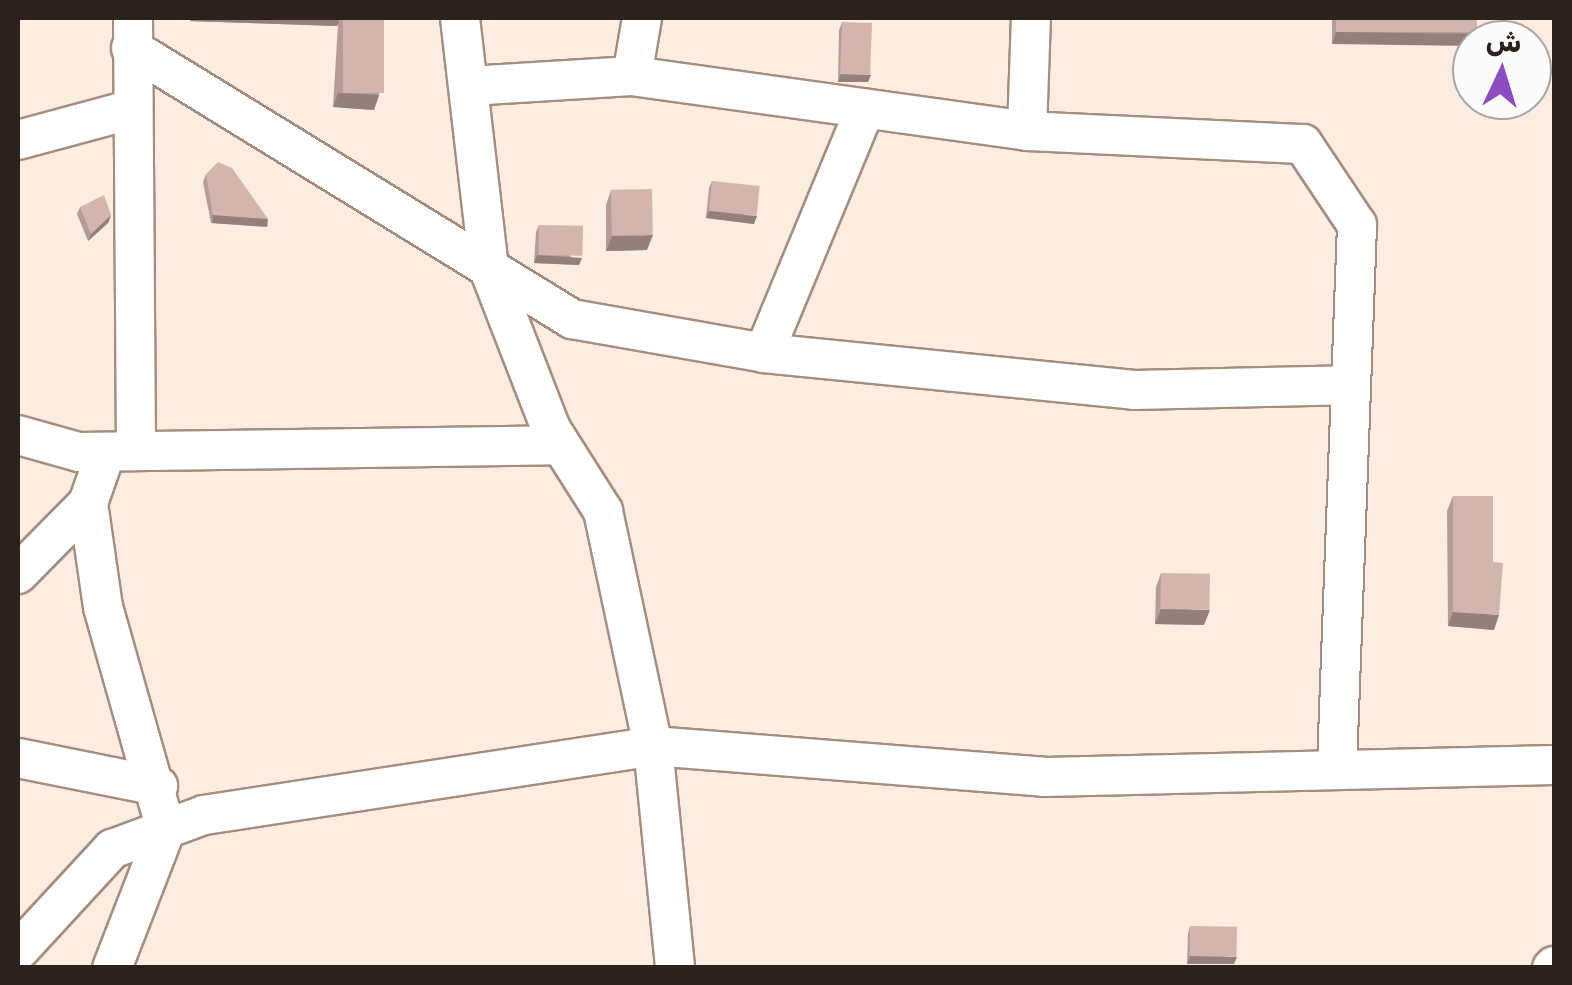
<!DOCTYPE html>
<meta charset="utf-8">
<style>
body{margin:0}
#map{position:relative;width:1572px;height:985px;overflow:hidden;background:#fcece2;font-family:Rubik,Vazirmatn,sans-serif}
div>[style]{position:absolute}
.roads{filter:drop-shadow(2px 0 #a58d7f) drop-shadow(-2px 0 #a58d7f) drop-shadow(0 2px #a58d7f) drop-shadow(0 -2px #a58d7f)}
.minor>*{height:38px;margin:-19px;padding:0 19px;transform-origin:19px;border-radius:19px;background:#fff}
.wall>*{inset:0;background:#b59c96;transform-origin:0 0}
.shaded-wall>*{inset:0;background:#947f7a;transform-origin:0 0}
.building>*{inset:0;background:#d3b5af;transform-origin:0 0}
span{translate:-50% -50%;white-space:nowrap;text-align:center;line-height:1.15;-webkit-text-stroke:9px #fcfcfc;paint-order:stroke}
.frame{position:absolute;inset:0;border:20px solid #2c221d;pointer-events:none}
.north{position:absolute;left:1452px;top:20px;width:100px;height:100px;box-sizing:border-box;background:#fcfcfc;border:2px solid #a9a5a3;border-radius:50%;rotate:4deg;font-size:28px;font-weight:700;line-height:40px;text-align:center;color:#2c221d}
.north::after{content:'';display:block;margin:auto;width:35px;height:45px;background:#8c4dc3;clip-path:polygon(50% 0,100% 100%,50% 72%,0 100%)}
</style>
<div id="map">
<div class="roads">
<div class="minor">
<div style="left:133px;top:18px;width:433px;rotate:89.6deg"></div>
<div style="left:460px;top:18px;width:253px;rotate:83.4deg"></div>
<div style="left:489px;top:269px;width:172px;rotate:68.8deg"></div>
<div style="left:551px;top:429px;width:97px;rotate:57.6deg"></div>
<div style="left:603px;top:511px;width:240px;rotate:78deg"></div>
<div style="left:653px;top:746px;width:223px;rotate:84.3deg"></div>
<div style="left:131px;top:48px;width:518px;rotate:31.57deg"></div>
<div style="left:572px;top:319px;width:195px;rotate:10deg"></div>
<div style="left:764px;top:353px;width:372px;rotate:5.7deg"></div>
<div style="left:1134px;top:390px;width:213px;rotate:-1.3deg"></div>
<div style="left:632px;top:76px;width:59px;rotate:-80.2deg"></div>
<div style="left:469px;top:86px;width:163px;rotate:-3.5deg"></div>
<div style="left:632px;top:76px;width:399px;rotate:7.9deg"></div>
<div style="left:1027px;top:131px;width:276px;rotate:2.7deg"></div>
<div style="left:1303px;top:144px;width:97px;rotate:56.3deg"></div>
<div style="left:1357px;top:225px;width:541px;rotate:92.12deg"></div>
<div style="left:1027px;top:131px;width:113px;rotate:-88deg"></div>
<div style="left:18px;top:140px;width:119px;rotate:-15.1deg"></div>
<div style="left:764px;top:353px;width:264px;rotate:-67.5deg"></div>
<div style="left:18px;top:435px;width:63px;rotate:15.6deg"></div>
<div style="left:79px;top:452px;width:480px;rotate:-0.8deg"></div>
<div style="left:106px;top:452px;width:54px;rotate:109.4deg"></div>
<div style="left:88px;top:503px;width:105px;rotate:81.8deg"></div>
<div style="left:103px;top:607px;width:231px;rotate:74.2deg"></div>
<div style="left:166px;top:829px;width:149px;rotate:111.2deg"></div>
<div style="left:18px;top:574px;width:100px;rotate:-45.4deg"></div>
<div style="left:18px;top:758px;width:143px;rotate:11.3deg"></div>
<div style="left:18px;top:951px;width:139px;rotate:-47.3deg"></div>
<div style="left:112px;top:849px;width:98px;rotate:-20.3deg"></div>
<div style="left:204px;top:815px;width:454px;rotate:-8.7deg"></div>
<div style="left:653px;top:746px;width:392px;rotate:4.5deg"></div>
<div style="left:1044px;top:777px;width:510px;rotate:-1.35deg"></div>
<div style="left:1552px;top:968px;width:3px;rotate:-45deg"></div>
</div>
</div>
<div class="wall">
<div style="clip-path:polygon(190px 18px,384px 18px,379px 95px,374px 110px,333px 107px,338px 24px,337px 26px,190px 21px)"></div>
<div style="left:1332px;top:18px;width:145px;height:26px"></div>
<div style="clip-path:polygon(842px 22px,868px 82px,838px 82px,839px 30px)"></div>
<div style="clip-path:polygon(206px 174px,268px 219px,265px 227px,211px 223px,203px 182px)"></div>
<div style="clip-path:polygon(712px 181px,754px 224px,706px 218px,709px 188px)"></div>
<div style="clip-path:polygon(611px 190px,647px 250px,606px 251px,606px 205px)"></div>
<div style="clip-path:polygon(80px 207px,111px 215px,108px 223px,88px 241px,77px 214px)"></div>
<div style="clip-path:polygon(539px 225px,579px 265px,534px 263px,536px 232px)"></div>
<div style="clip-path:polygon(1453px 496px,1493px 562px,1494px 630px,1448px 626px,1447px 511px)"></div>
<div style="clip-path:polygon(1161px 573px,1204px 625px,1155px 624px,1156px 587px)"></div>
<div style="clip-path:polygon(1190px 926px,1234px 964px,1187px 964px,1188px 934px)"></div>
</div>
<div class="shaded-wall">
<div style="clip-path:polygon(191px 18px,340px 18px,337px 26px,190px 21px)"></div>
<div style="clip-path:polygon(1336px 32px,1477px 34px,1475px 40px,1472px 40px,1472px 46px,1332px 44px)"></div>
<div style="clip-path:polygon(841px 74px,871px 75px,868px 82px,838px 82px)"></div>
<div style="clip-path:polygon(338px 93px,379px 95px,374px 110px,333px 107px)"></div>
<div style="clip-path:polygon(709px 211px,757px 216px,754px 224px,706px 218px)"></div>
<div style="clip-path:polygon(111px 215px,108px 223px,88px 241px,91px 234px)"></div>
<div style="left:213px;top:215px;width:55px;height:8px;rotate:4deg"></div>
<div style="clip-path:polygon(653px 235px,647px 250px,606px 251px,612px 236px)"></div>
<div style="clip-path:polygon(537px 255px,582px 258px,579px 265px,534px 263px)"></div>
<div style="clip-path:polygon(1161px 609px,1210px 610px,1204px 625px,1155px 624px)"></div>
<div style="clip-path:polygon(1453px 612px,1499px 615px,1494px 630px,1448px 626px)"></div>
<div style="clip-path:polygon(1190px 956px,1237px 957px,1234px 964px,1187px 964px)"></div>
</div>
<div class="building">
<div style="left:343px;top:18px;width:41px;height:75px"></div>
<div style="left:1336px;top:18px;width:141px;height:14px"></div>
<div style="left:842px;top:22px;width:30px;height:52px;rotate:2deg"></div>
<div style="clip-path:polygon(218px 162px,232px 168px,268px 219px,213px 215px,206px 174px)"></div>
<div style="left:712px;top:181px;width:48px;height:30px;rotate:6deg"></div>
<div style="left:652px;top:189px;width:46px;height:41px;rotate:89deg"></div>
<div style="clip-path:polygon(104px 195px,111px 215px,91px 234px,80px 207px)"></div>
<div style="left:539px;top:225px;width:44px;height:30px;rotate:1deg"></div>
<div style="clip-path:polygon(1453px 496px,1493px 496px,1493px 562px,1503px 563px,1499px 615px,1453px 612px)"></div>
<div style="left:1161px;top:573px;width:49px;height:36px;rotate:1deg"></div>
<div style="left:1190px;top:926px;width:47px;height:30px;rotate:1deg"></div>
</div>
<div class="frame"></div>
<div class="north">ش</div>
</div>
